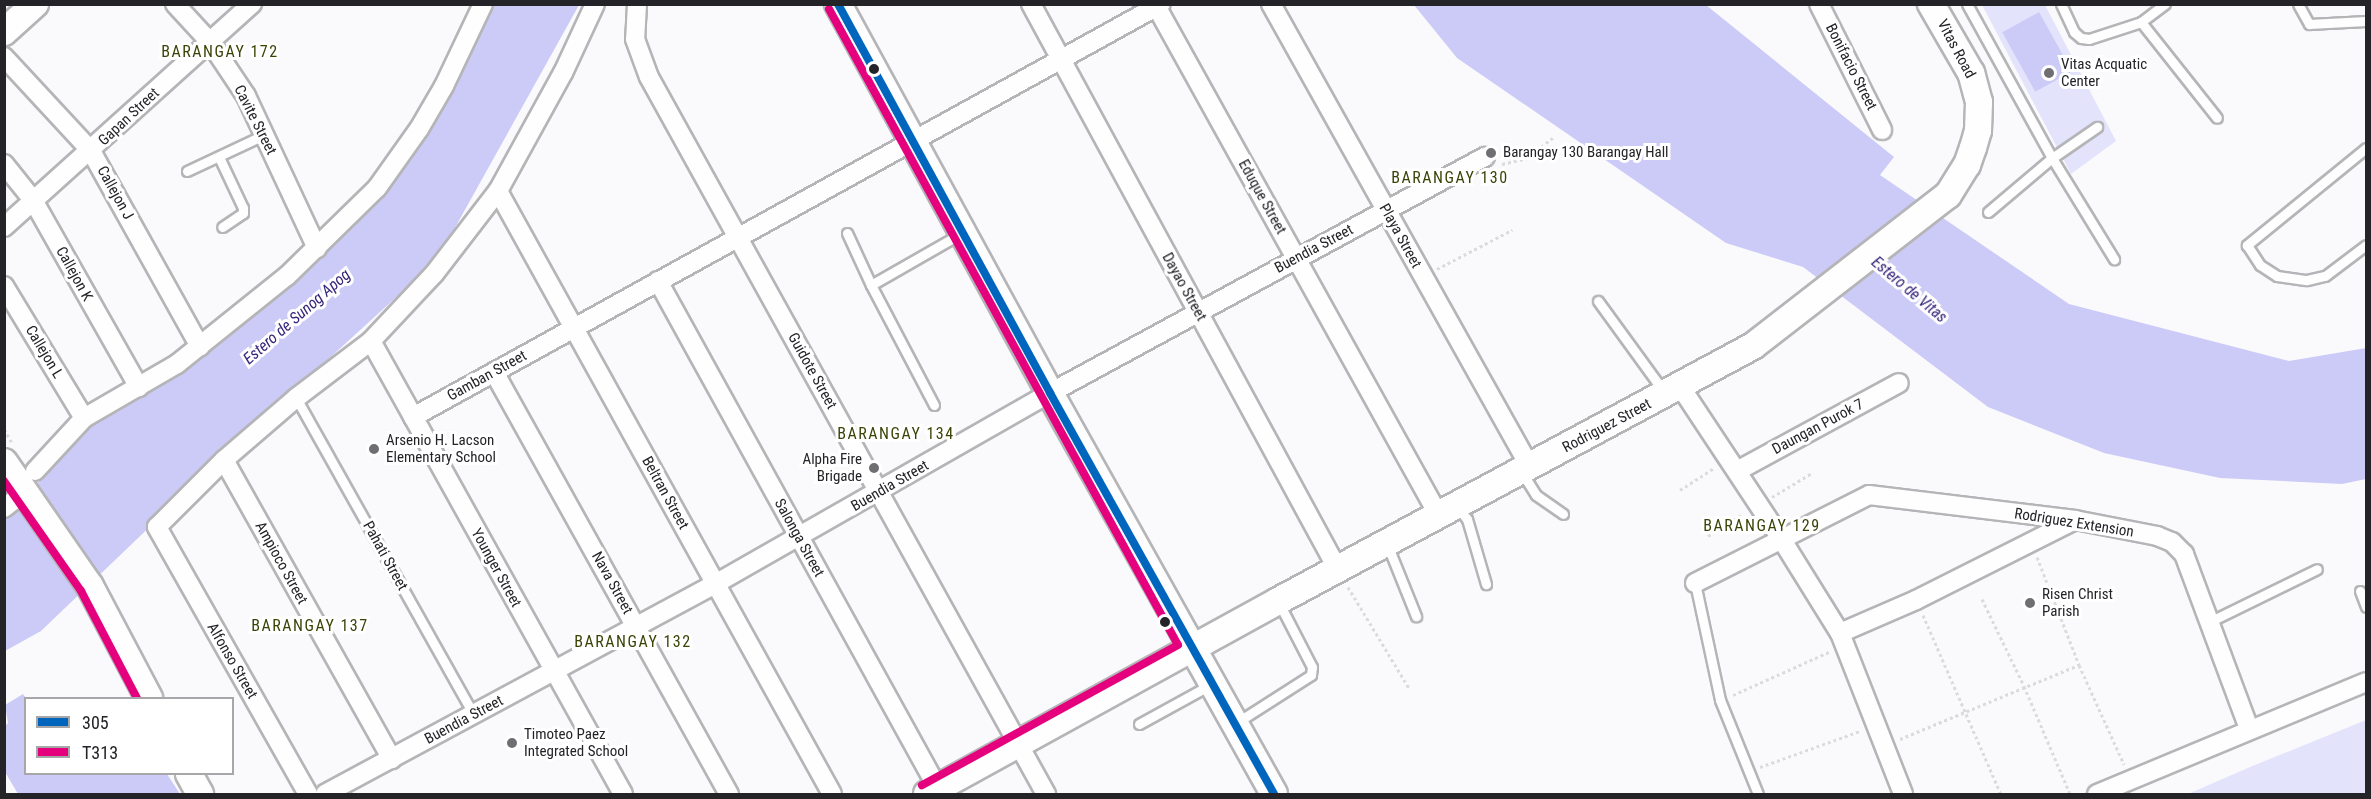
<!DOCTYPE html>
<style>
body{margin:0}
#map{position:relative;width:2371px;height:799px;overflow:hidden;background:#fafafd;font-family:"Roboto Condensed",sans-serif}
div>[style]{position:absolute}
.green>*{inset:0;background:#e4e3fc}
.water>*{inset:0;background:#cccbf7;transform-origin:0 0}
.path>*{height:3px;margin-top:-1.5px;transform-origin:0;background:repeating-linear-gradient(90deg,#dbdbdb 0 3px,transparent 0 6px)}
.roads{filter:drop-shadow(2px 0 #b5b5b8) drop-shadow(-2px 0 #b5b5b8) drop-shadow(0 2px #b5b5b8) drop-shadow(0 -2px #b5b5b8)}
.lane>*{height:9px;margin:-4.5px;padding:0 4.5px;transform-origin:4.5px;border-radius:4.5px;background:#fefeff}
.street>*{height:18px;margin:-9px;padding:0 9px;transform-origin:9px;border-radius:9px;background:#fefeff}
.secondary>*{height:26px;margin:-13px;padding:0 13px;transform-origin:13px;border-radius:13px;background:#fefeff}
.bus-1>*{height:8px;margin:-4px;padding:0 4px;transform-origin:4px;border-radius:4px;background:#0065bd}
.bus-2>*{height:8px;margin:-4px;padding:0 4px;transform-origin:4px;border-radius:4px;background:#e5007d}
.dots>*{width:16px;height:16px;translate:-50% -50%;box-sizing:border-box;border:3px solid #fff;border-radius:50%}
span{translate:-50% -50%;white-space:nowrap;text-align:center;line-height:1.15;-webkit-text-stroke:6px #fff;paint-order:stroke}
.street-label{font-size:15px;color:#232328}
.poi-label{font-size:15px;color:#232328}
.left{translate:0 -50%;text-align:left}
.right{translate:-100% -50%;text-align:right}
.neighbourhood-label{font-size:16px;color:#3a4205;letter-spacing:1.5px}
.water-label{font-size:16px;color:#36247a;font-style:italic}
.frame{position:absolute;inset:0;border:6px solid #232328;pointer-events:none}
.legend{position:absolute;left:24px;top:697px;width:210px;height:78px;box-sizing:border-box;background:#fff;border:2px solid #a7a7a9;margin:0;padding:8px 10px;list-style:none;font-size:18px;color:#232328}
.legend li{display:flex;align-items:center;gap:12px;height:30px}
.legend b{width:30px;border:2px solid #a7a7a9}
</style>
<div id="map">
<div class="green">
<div style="clip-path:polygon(1982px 5px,2045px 5px,2116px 141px,2071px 174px)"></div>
<div style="clip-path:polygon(2366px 720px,2366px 794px,2188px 794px,2250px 767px)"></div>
</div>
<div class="water">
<div style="clip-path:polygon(490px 5px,579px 5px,437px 260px,255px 426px,41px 631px,5px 651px,4px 518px,92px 426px,233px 331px,328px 242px,399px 168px)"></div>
<div style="clip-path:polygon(1414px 5px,1706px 5px,1894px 157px,1880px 175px,2069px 304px,2289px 361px,2366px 348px,2366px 479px,2342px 484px,2220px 478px,2104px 453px,1988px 407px,1803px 267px,1726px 243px,1457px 58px)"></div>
<div style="left:2039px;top:12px;width:68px;height:42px;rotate:61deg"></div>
<div style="clip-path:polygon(23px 694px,26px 698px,26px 774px,167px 774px,180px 794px,18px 794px,5px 772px,5px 726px,8px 723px,5px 705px)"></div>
</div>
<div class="path">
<div style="left:1502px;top:164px;width:26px;rotate:-13deg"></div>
<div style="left:1527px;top:158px;width:33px;rotate:-38deg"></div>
<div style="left:1437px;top:269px;width:85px;rotate:-27.5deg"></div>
<div style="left:4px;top:429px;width:16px;rotate:60deg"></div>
<div style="left:1680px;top:490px;width:40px;rotate:-32.9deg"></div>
<div style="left:1772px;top:497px;width:47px;rotate:-31deg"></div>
<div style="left:1708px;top:536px;width:41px;rotate:-32.2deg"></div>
<div style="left:2037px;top:557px;width:116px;rotate:68.7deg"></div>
<div style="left:2079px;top:665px;width:109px;rotate:65.6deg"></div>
<div style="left:1348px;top:587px;width:118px;rotate:58.9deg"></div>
<div style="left:1982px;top:599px;width:97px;rotate:64.2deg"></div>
<div style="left:2024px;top:686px;width:117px;rotate:66.9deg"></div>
<div style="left:1923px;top:615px;width:195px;rotate:66.5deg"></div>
<div style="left:1733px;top:695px;width:107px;rotate:-24.2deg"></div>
<div style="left:1900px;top:739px;width:194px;rotate:-22.5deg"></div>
<div style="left:1760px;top:767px;width:106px;rotate:-19.8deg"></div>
</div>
<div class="roads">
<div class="lane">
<div style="left:1967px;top:4px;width:176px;rotate:61.1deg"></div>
<div style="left:2052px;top:158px;width:119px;rotate:58.5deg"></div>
<div style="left:2061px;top:4px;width:31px;rotate:65deg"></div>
<div style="left:2074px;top:32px;width:9px;rotate:41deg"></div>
<div style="left:2081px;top:38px;width:8px;rotate:7deg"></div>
<div style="left:2089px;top:39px;width:55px;rotate:-18.1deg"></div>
<div style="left:2141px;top:22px;width:30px;rotate:-37deg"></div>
<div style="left:2298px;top:4px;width:23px;rotate:61deg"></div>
<div style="left:2309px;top:24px;width:57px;rotate:-3deg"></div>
<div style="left:2141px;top:22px;width:122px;rotate:51.6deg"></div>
<div style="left:2366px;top:148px;width:154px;rotate:140.8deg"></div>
<div style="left:2247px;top:245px;width:24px;rotate:57deg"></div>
<div style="left:2260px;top:265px;width:20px;rotate:33deg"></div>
<div style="left:2277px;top:276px;width:30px;rotate:8deg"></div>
<div style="left:2307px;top:280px;width:18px;rotate:-13deg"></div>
<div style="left:2325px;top:276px;width:51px;rotate:-37.1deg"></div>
<div style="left:219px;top:157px;width:56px;rotate:64.8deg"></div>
<div style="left:243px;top:208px;width:5px;rotate:90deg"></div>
<div style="left:243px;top:213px;width:25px;rotate:146deg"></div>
<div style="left:187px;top:171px;width:85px;rotate:-25.1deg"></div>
<div style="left:1988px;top:212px;width:84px;rotate:-40.2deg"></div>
<div style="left:2052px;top:158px;width:55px;rotate:-34.6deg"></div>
<div style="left:847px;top:233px;width:57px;rotate:65.2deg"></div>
<div style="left:1598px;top:301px;width:112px;rotate:54deg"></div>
<div style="left:296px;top:398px;width:364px;rotate:60.7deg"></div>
<div style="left:934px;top:405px;width:136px;rotate:-117.7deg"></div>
<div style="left:871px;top:285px;width:103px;rotate:-29.8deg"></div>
<div style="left:1521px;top:471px;width:28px;rotate:58deg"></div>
<div style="left:1536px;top:495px;width:33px;rotate:35deg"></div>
<div style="left:1458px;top:508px;width:14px;rotate:51deg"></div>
<div style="left:1467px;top:519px;width:68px;rotate:73.7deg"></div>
<div style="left:1387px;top:544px;width:78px;rotate:68.1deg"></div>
<div style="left:1695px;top:583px;width:120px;rotate:77.9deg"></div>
<div style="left:1720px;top:700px;width:101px;rotate:68deg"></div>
<div style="left:2360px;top:591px;width:17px;rotate:69deg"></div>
<div style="left:2209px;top:622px;width:120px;rotate:-26.1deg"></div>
<div style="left:1236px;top:723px;width:89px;rotate:-32.6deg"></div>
<div style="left:1311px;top:675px;width:8px;rotate:-83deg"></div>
<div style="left:1312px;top:667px;width:72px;rotate:-117.3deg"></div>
<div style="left:1139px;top:724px;width:81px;rotate:-28.8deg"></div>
</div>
<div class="street">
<div style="left:175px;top:4px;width:52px;rotate:47.4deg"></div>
<div style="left:210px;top:42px;width:65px;rotate:56.3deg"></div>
<div style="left:246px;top:96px;width:168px;rotate:65deg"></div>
<div style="left:637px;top:4px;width:35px;rotate:93deg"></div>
<div style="left:635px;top:39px;width:40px;rotate:69.8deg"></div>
<div style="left:649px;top:77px;width:820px;rotate:61.03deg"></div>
<div style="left:1031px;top:4px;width:644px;rotate:61.52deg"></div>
<div style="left:1155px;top:4px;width:585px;rotate:60.98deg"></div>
<div style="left:1271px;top:4px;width:531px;rotate:60.78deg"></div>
<div style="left:1819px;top:4px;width:141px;rotate:63.4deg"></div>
<div style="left:4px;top:57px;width:128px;rotate:47.2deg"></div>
<div style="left:91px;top:151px;width:224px;rotate:60.9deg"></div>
<div style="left:4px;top:164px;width:46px;rotate:51.1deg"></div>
<div style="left:33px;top:200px;width:215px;rotate:60.5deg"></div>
<div style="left:498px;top:191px;width:689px;rotate:61.02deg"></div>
<div style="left:4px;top:227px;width:334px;rotate:-42deg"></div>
<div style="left:658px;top:281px;width:586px;rotate:61.12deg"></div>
<div style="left:4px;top:286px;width:154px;rotate:58.8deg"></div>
<div style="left:371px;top:341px;width:518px;rotate:60.91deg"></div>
<div style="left:494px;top:372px;width:483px;rotate:60.9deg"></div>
<div style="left:1680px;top:386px;width:185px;rotate:56.5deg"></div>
<div style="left:1782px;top:540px;width:110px;rotate:58.1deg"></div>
<div style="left:1840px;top:633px;width:173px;rotate:68.6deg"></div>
<div style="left:413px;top:417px;width:854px;rotate:-28.9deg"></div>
<div style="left:224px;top:460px;width:343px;rotate:60.7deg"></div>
<div style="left:35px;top:471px;width:72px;rotate:-47.2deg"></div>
<div style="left:84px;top:418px;width:108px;rotate:-30.1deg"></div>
<div style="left:177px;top:364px;width:141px;rotate:-38.7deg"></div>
<div style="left:287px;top:276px;width:126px;rotate:-44.4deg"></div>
<div style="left:377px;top:188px;width:72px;rotate:-54.6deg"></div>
<div style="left:419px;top:129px;width:50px;rotate:-59.8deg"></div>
<div style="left:444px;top:86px;width:91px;rotate:-64.6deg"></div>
<div style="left:1737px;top:471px;width:184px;rotate:-28.5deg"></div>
<div style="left:4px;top:508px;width:11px;rotate:-38deg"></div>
<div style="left:1695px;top:583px;width:195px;rotate:-26.8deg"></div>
<div style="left:1869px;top:495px;width:208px;rotate:6.9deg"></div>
<div style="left:2075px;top:520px;width:84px;rotate:11deg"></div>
<div style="left:2157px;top:536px;width:16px;rotate:22deg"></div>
<div style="left:2172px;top:542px;width:17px;rotate:45deg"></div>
<div style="left:2184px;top:554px;width:187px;rotate:69.6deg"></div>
<div style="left:1840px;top:633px;width:83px;rotate:-23.5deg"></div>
<div style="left:1916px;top:600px;width:178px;rotate:-26.7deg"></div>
<div style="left:308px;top:794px;width:307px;rotate:-119.5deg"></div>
<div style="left:157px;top:527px;width:95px;rotate:-45deg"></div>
<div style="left:224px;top:460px;width:95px;rotate:-40.7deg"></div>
<div style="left:296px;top:398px;width:94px;rotate:-37.2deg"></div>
<div style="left:371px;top:341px;width:92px;rotate:-46.8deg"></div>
<div style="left:434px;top:274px;width:105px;rotate:-52.4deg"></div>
<div style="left:498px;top:191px;width:135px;rotate:-61.2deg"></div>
<div style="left:563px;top:73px;width:76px;rotate:-65.1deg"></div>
<div style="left:325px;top:794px;width:443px;rotate:-28.3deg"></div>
<div style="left:715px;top:584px;width:386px;rotate:-29.7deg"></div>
<div style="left:1050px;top:393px;width:495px;rotate:-28.5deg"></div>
<div style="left:2097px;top:794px;width:291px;rotate:-22.6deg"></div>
</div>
<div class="secondary">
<div style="left:838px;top:4px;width:443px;rotate:61.4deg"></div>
<div style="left:1050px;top:393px;width:459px;rotate:60.8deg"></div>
<div style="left:4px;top:32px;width:42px;rotate:-42.1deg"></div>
<div style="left:4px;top:462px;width:151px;rotate:55.3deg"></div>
<div style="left:90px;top:586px;width:127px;rotate:62.2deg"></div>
<div style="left:189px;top:774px;width:23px;rotate:61deg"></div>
<div style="left:927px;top:794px;width:401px;rotate:-28.8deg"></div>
<div style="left:1278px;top:601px;width:539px;rotate:-28.23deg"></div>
<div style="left:1753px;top:346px;width:247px;rotate:-37.8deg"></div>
<div style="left:1948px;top:195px;width:36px;rotate:-58deg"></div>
<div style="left:1967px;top:165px;width:18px;rotate:-71deg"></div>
<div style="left:1973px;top:148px;width:18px;rotate:-74deg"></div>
<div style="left:1978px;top:131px;width:29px;rotate:-88deg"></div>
<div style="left:1979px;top:102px;width:30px;rotate:-105deg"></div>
<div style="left:1971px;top:73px;width:80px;rotate:-120.1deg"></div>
</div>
</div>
<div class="bus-1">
<div style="left:838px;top:4px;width:443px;rotate:61.4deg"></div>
<div style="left:1050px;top:393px;width:459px;rotate:60.8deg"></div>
</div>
<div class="bus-2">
<div style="left:829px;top:9px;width:725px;rotate:61.24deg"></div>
<div style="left:1178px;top:645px;width:292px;rotate:151.3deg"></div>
<div style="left:4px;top:481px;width:134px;rotate:55deg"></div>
<div style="left:81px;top:591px;width:121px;rotate:62.4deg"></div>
</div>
<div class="dots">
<div style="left:874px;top:69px;background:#232328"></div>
<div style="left:2049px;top:73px;background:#6e6e73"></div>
<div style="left:1491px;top:153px;background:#6e6e73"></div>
<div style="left:374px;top:449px;background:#6e6e73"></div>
<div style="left:874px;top:468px;background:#6e6e73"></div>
<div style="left:2030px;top:603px;background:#6e6e73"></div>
<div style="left:1165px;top:622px;background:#232328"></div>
<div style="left:512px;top:743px;background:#6e6e73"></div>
</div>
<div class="street-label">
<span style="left:1956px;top:49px;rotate:62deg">Vitas Road</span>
<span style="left:1851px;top:67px;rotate:63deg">Bonifacio Street</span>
<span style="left:129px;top:117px;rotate:-43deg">Gapan Street</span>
<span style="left:255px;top:120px;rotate:63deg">Cavite Street</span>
<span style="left:115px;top:193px;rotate:61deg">Callejon J</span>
<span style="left:1262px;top:197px;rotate:61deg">Eduque Street</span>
<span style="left:1400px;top:236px;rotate:61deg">Playa Street</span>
<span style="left:1314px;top:249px;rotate:-28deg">Buendia Street</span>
<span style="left:74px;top:274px;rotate:61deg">Callejon K</span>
<span style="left:1184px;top:287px;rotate:61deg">Dayao Street</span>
<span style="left:44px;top:352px;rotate:59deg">Callejon L</span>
<span style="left:812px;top:371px;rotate:61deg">Guidote Street</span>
<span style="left:487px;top:376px;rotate:-29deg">Gamban Street</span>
<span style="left:1607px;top:426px;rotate:-28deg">Rodriguez Street</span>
<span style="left:1818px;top:427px;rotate:-28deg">Daungan Purok 7</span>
<span style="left:890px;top:486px;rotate:-30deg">Buendia Street</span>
<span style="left:665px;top:493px;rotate:61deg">Beltran Street</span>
<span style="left:2074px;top:523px;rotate:9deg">Rodriguez Extension</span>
<span style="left:799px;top:538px;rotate:61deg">Salonga Street</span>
<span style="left:385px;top:556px;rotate:61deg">Pahati Street</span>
<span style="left:281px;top:563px;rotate:61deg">Ampioco Street</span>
<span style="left:496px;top:568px;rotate:61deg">Younger Street</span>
<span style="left:612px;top:583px;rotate:61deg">Nava Street</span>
<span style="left:232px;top:661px;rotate:60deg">Alfonso Street</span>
<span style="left:464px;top:720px;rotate:-28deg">Buendia Street</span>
</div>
<div class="poi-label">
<span class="left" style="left:2061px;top:73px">Vitas Acquatic<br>Center</span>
<span class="left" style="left:1503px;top:153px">Barangay 130 Barangay Hall</span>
<span class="left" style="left:386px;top:449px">Arsenio H. Lacson<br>Elementary School</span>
<span class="right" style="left:862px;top:468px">Alpha Fire<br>Brigade</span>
<span class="left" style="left:2042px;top:603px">Risen Christ<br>Parish</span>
<span class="left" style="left:524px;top:743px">Timoteo Paez<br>Integrated School</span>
</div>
<div class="neighbourhood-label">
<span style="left:220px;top:52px">BARANGAY 172</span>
<span style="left:1450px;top:178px">BARANGAY 130</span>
<span style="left:896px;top:434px">BARANGAY 134</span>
<span style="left:1762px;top:526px">BARANGAY 129</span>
<span style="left:310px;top:626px">BARANGAY 137</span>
<span style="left:633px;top:642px">BARANGAY 132</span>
</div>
<div class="water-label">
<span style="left:1909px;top:290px;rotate:40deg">Estero de Vitas</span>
<span style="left:297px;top:317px;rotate:-41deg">Estero de Sunog Apog</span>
</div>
<div class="frame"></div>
<ul class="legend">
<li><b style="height:8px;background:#0065bd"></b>305</li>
<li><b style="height:8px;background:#e5007d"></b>T313</li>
</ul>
</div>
